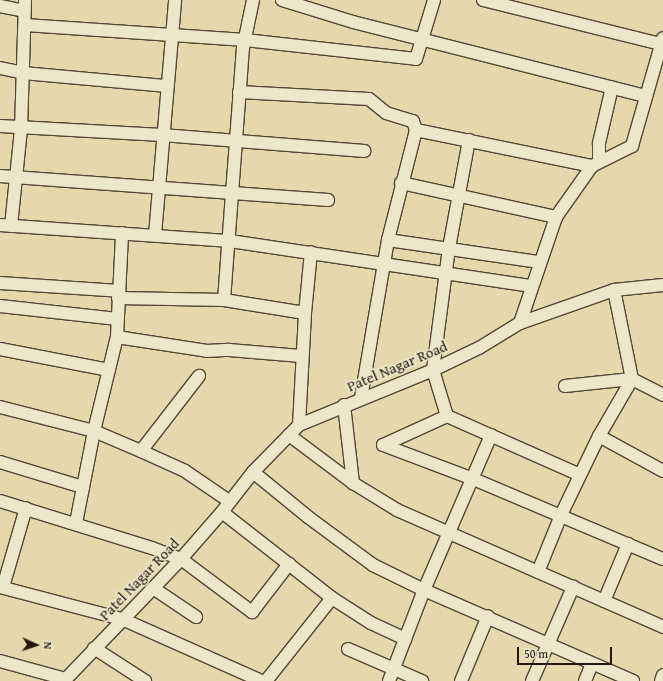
<!DOCTYPE html>
<style>
body{margin:0}
#map{position:relative;width:663px;height:681px;overflow:hidden;background:#e4d8ac;font-family:"Gentium Book Plus",serif}
div>[style]{position:absolute}
.roads{filter:drop-shadow(1px 0 #544634) drop-shadow(-1px 0 #544634) drop-shadow(0 1px #544634) drop-shadow(0 -1px #544634)}
.minor>*{height:12px;margin:-6px;padding:0 6px;transform-origin:6px;border-radius:6px;background:#ede6c9}
span{translate:-50% -50%;white-space:nowrap;text-align:center;line-height:1.15;-webkit-text-stroke:3.5px #ede6c9;paint-order:stroke}
.street-label{font-size:15px;color:#24160c}
.north{position:absolute;left:16px;top:625px;width:40px;height:40px;-webkit-text-stroke:3px #ede6c9;paint-order:stroke;rotate:93deg;font-size:11px;font-weight:700;line-height:16px;text-align:center;color:#24160c}
.north::after{content:'';display:block;margin:auto;width:14px;height:18px;background:#24160c;clip-path:polygon(50% 0,100% 100%,50% 72%,0 100%)}
.scale{position:absolute;left:517px;top:647px;width:95px;height:18px;box-sizing:border-box;border:2px solid #24160c;border-top:0;padding-left:5px;font-size:12px;line-height:14px;white-space:nowrap;color:#24160c;-webkit-text-stroke:3px #ede6c9;paint-order:stroke}
</style>
<div id="map">
<div class="roads">
<div class="minor">
<div style="left:282px;top:0;width:74px;rotate:17.2deg"></div>
<div style="left:353px;top:22px;width:302px;rotate:14.2deg"></div>
<div style="left:483px;top:0;width:183px;rotate:13.9deg"></div>
<div style="left:0;top:6px;width:25px;rotate:11deg"></div>
<div style="left:25px;top:25px;width:221px;rotate:3.9deg"></div>
<div style="left:245px;top:40px;width:172px;rotate:6.3deg"></div>
<div style="left:416px;top:59px;width:62px;rotate:-73deg"></div>
<div style="left:0;top:68px;width:24px;rotate:12deg"></div>
<div style="left:23px;top:73px;width:145px;rotate:5.2deg"></div>
<div style="left:239px;top:92px;width:130px;rotate:3.1deg"></div>
<div style="left:369px;top:99px;width:22px;rotate:39deg"></div>
<div style="left:386px;top:113px;width:28px;rotate:17deg"></div>
<div style="left:413px;top:121px;width:9px;rotate:72deg"></div>
<div style="left:416px;top:130px;width:114px;rotate:104.3deg"></div>
<div style="left:388px;top:240px;width:160px;rotate:99.7deg"></div>
<div style="left:0;top:126px;width:162px;rotate:3.2deg"></div>
<div style="left:162px;top:135px;width:203px;rotate:4.5deg"></div>
<div style="left:416px;top:130px;width:180px;rotate:11.6deg"></div>
<div style="left:469px;top:140px;width:110px;rotate:100.5deg"></div>
<div style="left:449px;top:248px;width:123px;rotate:97.5deg"></div>
<div style="left:433px;top:370px;width:48px;rotate:73.1deg"></div>
<div style="left:447px;top:416px;width:145px;rotate:23.9deg"></div>
<div style="left:599px;top:161px;width:18px;rotate:-90deg"></div>
<div style="left:599px;top:143px;width:57px;rotate:-76.9deg"></div>
<div style="left:0;top:176px;width:329px;rotate:4.2deg"></div>
<div style="left:401px;top:183px;width:159px;rotate:12.4deg"></div>
<div style="left:0;top:225px;width:231px;rotate:4deg"></div>
<div style="left:230px;top:241px;width:305px;rotate:8.5deg"></div>
<div style="left:11px;top:226px;width:98px;rotate:-84.1deg"></div>
<div style="left:21px;top:129px;width:129px;rotate:-88.2deg"></div>
<div style="left:155px;top:235px;width:236px;rotate:-85.1deg"></div>
<div style="left:388px;top:240px;width:153px;rotate:8.3deg"></div>
<div style="left:0;top:283px;width:119px;rotate:3.8deg"></div>
<div style="left:118px;top:298px;width:106px;rotate:1.1deg"></div>
<div style="left:224px;top:300px;width:253px;rotate:-85.7deg"></div>
<div style="left:243px;top:48px;width:49px;rotate:-78.2deg"></div>
<div style="left:224px;top:300px;width:82px;rotate:9.1deg"></div>
<div style="left:305px;top:313px;width:61px;rotate:-84.4deg"></div>
<div style="left:0;top:306px;width:118px;rotate:6.3deg"></div>
<div style="left:520px;top:323px;width:100px;rotate:-19.3deg"></div>
<div style="left:614px;top:290px;width:49px;rotate:-5.8deg"></div>
<div style="left:117px;top:337px;width:91px;rotate:8.8deg"></div>
<div style="left:207px;top:351px;width:22px;rotate:-3deg"></div>
<div style="left:229px;top:350px;width:72px;rotate:4.8deg"></div>
<div style="left:0;top:349px;width:111px;rotate:10.9deg"></div>
<div style="left:565px;top:386px;width:67px;rotate:-6deg"></div>
<div style="left:632px;top:379px;width:35px;rotate:27deg"></div>
<div style="left:344px;top:405px;width:79px;rotate:83.4deg"></div>
<div style="left:0;top:407px;width:97px;rotate:14.3deg"></div>
<div style="left:94px;top:431px;width:51px;rotate:23.1deg"></div>
<div style="left:141px;top:451px;width:48px;rotate:24.4deg"></div>
<div style="left:185px;top:471px;width:53px;rotate:34.3deg"></div>
<div style="left:447px;top:416px;width:70px;rotate:155.6deg"></div>
<div style="left:383px;top:445px;width:94px;rotate:20.6deg"></div>
<div style="left:471px;top:478px;width:208px;rotate:22.9deg"></div>
<div style="left:299px;top:425px;width:112px;rotate:-86.9deg"></div>
<div style="left:289px;top:435px;width:80px;rotate:36.9deg"></div>
<div style="left:353px;top:483px;width:52px;rotate:31.5deg"></div>
<div style="left:397px;top:510px;width:291px;rotate:23.7deg"></div>
<div style="left:599px;top:436px;width:73px;rotate:28.7deg"></div>
<div style="left:141px;top:451px;width:95px;rotate:-52.3deg"></div>
<div style="left:0;top:462px;width:87px;rotate:16.8deg"></div>
<div style="left:253px;top:472px;width:71px;rotate:39.3deg"></div>
<div style="left:308px;top:517px;width:81px;rotate:36.4deg"></div>
<div style="left:373px;top:565px;width:57px;rotate:26.1deg"></div>
<div style="left:424px;top:590px;width:228px;rotate:23.5deg"></div>
<div style="left:0;top:501px;width:159px;rotate:17.2deg"></div>
<div style="left:152px;top:548px;width:31px;rotate:21deg"></div>
<div style="left:181px;top:559px;width:89px;rotate:36.7deg"></div>
<div style="left:252px;top:612px;width:61px;rotate:-52.4deg"></div>
<div style="left:222px;top:512px;width:140px;rotate:38deg"></div>
<div style="left:332px;top:598px;width:46px;rotate:32.7deg"></div>
<div style="left:371px;top:623px;width:38px;rotate:25deg"></div>
<div style="left:76px;top:523px;width:94px;rotate:-78.9deg"></div>
<div style="left:94px;top:431px;width:97px;rotate:-76.3deg"></div>
<div style="left:117px;top:337px;width:104px;rotate:-87.2deg"></div>
<div style="left:538px;top:572px;width:61px;rotate:-68deg"></div>
<div style="left:561px;top:515px;width:88px;rotate:-64.3deg"></div>
<div style="left:599px;top:436px;width:66px;rotate:-59.9deg"></div>
<div style="left:632px;top:379px;width:91px;rotate:-101.4deg"></div>
<div style="left:0;top:587px;width:126px;rotate:14.7deg"></div>
<div style="left:122px;top:619px;width:152px;rotate:24deg"></div>
<div style="left:3px;top:587px;width:82px;rotate:-73.8deg"></div>
<div style="left:153px;top:588px;width:52px;rotate:34deg"></div>
<div style="left:604px;top:601px;width:62px;rotate:-67.2deg"></div>
<div style="left:94px;top:648px;width:61px;rotate:32.9deg"></div>
<div style="left:348px;top:649px;width:81px;rotate:23.4deg"></div>
<div style="left:0;top:661px;width:68px;rotate:15.3deg"></div>
<div style="left:64px;top:681px;width:169px;rotate:-46.2deg"></div>
<div style="left:181px;top:559px;width:62px;rotate:-48.9deg"></div>
<div style="left:222px;top:512px;width:51px;rotate:-52.2deg"></div>
<div style="left:253px;top:472px;width:66px;rotate:-45.6deg"></div>
<div style="left:299px;top:425px;width:145px;rotate:-22.3deg"></div>
<div style="left:433px;top:370px;width:51px;rotate:-25.6deg"></div>
<div style="left:479px;top:348px;width:48px;rotate:-31.4deg"></div>
<div style="left:520px;top:323px;width:112px;rotate:-71.2deg"></div>
<div style="left:556px;top:217px;width:62px;rotate:-54.8deg"></div>
<div style="left:592px;top:166px;width:45px;rotate:-26.6deg"></div>
<div style="left:632px;top:146px;width:112px;rotate:-74deg"></div>
<div style="left:266px;top:681px;width:106px;rotate:-51.5deg"></div>
<div style="left:389px;top:681px;width:97px;rotate:-69deg"></div>
<div style="left:424px;top:590px;width:169px;rotate:-66.6deg"></div>
<div style="left:461px;top:681px;width:70px;rotate:-67.4deg"></div>
<div style="left:532px;top:681px;width:103px;rotate:-66.4deg"></div>
<div style="left:585px;top:681px;width:18px;rotate:-68deg"></div>
<div style="left:661px;top:681px;width:6px;rotate:-72deg"></div>
</div>
</div>
<div class="street-label">
<span style="left:397px;top:366px;rotate:-23deg">Patel Nagar Road</span>
<span style="left:139px;top:579px;rotate:-46deg">Patel Nagar Road</span>
</div>
<div class="north">N</div>
<div class="scale">50 m</div>
</div>
